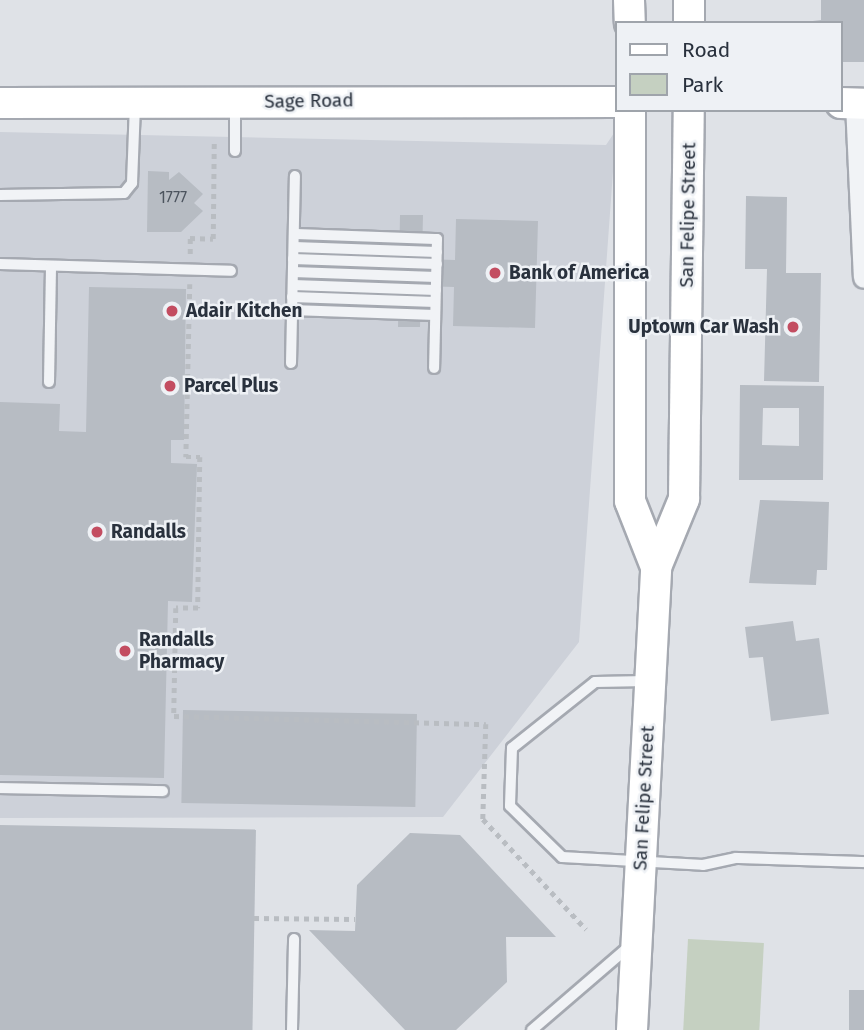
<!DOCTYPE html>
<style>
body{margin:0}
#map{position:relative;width:864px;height:1030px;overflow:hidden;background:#dfe2e7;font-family:"Fira Sans",sans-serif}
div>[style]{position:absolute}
.built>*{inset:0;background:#cdd1d9}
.green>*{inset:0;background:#c5d0c1;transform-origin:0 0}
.building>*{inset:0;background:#b7bcc3;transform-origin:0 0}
.path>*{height:4.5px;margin-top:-2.25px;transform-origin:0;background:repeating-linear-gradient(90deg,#b9bdc2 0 5px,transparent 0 10px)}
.roads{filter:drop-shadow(2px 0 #a5a9b1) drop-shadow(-2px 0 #a5a9b1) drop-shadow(0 2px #a5a9b1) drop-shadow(0 -2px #a5a9b1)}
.lane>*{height:10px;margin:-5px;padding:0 5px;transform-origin:5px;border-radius:5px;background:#f1f3f6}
.street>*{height:21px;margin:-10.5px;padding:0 10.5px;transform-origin:10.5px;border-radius:10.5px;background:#f1f3f6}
.secondary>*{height:30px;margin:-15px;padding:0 15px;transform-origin:15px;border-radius:15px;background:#fff}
.dots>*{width:19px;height:19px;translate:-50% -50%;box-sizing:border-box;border:4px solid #eef1f5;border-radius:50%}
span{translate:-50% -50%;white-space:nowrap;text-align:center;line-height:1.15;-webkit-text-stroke:5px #eef1f5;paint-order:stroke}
.number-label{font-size:16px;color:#4c545e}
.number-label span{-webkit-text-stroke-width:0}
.street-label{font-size:19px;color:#29313d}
.poi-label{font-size:19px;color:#29313d;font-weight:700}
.left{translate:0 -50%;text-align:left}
.right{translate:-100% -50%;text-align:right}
.legend{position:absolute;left:615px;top:21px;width:228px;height:91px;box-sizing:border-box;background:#eef1f5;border:2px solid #9fa4ab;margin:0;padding:9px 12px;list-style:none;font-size:21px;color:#29313d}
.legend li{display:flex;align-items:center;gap:14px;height:35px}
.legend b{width:35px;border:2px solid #9fa4ab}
</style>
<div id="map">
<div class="built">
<div style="clip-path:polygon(616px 130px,579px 642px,443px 817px,0 818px,0 132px,606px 145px)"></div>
</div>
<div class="green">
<div style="left:688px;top:939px;width:76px;height:91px;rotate:3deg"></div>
</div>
<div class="building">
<div style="clip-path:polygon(821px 0,864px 0,864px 62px,841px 62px,841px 23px,796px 23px,821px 20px)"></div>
<div style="clip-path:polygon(148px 171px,169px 172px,169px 180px,179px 172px,203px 194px,194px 203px,203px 211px,181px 232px,147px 232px)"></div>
<div style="clip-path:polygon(746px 196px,787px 197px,786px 273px,821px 273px,819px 382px,764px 381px,767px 269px,745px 269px)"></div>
<div style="clip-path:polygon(400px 215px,423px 215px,422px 259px,455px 260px,456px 219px,538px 221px,535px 328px,453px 326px,454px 287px,421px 286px,420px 327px,398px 327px)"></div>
<div style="clip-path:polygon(89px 287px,186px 289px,184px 440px,171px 440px,171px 463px,197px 464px,192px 602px,168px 601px,164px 778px,0 775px,0 402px,60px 404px,59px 431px,86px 432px)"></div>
<div style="clip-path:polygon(evenodd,740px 385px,824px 386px,823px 480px,739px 480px,740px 385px,763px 408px,799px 408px,799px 446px,762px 445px,763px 408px)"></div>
<div style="clip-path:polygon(760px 500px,829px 502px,827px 570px,817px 570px,816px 585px,749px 583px)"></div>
<div style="clip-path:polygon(793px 621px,796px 641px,819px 638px,829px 714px,771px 721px,763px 657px,749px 658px,745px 627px)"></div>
<div style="left:183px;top:710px;width:234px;height:93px;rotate:1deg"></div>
<div style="left:0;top:825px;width:256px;height:205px;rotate:1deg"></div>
<div style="clip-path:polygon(410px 833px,460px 835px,556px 937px,506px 937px,507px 982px,456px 1030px,405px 1030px,309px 930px,355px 931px,357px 885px)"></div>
<div style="left:849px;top:990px;width:15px;height:40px"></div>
</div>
<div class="path">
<div style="left:190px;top:254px;width:16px;rotate:-90deg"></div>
<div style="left:190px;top:238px;width:23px;rotate:2deg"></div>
<div style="left:213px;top:239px;width:97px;rotate:-89.4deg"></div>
<div style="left:190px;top:284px;width:173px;rotate:91.3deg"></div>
<div style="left:186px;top:457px;width:14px"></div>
<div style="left:200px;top:457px;width:151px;rotate:90.8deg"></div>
<div style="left:198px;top:608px;width:22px;rotate:180deg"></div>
<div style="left:176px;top:608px;width:108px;rotate:91.1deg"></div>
<div style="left:174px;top:716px;width:312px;rotate:1.5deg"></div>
<div style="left:486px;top:724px;width:95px;rotate:91.8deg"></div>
<div style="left:483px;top:819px;width:151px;rotate:46.9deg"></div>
<div style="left:254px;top:918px;width:101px;rotate:0.6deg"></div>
</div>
<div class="roads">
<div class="lane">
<div style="left:235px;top:151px;width:46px;rotate:-90deg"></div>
<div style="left:0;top:195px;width:124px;rotate:-0.9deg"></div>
<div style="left:124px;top:193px;width:13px;rotate:-51deg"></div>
<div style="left:132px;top:183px;width:77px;rotate:-87.8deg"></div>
<div style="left:294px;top:234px;width:143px;rotate:2deg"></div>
<div style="left:437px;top:239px;width:129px;rotate:91.3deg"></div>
<div style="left:294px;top:247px;width:143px;rotate:2deg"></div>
<div style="left:293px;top:259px;width:144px;rotate:2deg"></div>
<div style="left:0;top:264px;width:231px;rotate:1.7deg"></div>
<div style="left:293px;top:272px;width:143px;rotate:2deg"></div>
<div style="left:293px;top:285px;width:143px;rotate:2deg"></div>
<div style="left:292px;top:297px;width:143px;rotate:2deg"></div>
<div style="left:292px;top:310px;width:143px;rotate:2deg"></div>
<div style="left:291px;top:363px;width:187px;rotate:-88.8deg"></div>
<div style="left:49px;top:382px;width:116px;rotate:-89deg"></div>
<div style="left:647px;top:681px;width:52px;rotate:178.9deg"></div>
<div style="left:595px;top:682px;width:106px;rotate:141.5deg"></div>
<div style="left:512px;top:748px;width:58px;rotate:92deg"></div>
<div style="left:510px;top:806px;width:73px;rotate:44.4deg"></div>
<div style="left:562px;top:857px;width:141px;rotate:3.2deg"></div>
<div style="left:703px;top:865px;width:34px;rotate:-12deg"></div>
<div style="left:736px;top:858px;width:128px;rotate:1.8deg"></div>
<div style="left:0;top:788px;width:163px;rotate:1.1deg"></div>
<div style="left:292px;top:1030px;width:91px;rotate:-88.7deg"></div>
<div style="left:532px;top:1030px;width:132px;rotate:-40.7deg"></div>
</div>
<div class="street">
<div style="left:856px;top:103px;width:174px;rotate:87.4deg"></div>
</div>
<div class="secondary">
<div style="left:629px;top:0;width:23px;rotate:88deg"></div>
<div style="left:689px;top:0;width:23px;rotate:90deg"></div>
<div style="left:0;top:103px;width:617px;rotate:-0.09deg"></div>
<div style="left:841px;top:103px;width:23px;rotate:2deg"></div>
<div style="left:630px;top:110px;width:391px;rotate:90deg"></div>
<div style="left:630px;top:501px;width:71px;rotate:68.5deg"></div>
<div style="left:632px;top:1030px;width:464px;rotate:-87deg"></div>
<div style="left:656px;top:567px;width:74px;rotate:-67.6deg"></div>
<div style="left:684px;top:499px;width:389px;rotate:-89.3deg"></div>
</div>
</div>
<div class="dots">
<div style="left:495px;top:273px;background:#c34d61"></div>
<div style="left:172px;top:311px;background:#c34d61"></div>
<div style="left:793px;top:327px;background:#c34d61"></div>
<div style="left:170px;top:386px;background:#c34d61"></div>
<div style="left:97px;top:532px;background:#c34d61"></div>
<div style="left:125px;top:651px;background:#c34d61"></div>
</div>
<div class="number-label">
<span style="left:173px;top:198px">1777</span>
</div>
<div class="street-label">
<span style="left:309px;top:101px;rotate:-1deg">Sage Road</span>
<span style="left:688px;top:215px;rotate:-89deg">San Felipe Street</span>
<span style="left:644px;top:798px;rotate:-87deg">San Felipe Street</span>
</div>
<div class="poi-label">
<span class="left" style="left:509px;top:273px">Bank of America</span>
<span class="left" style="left:186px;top:311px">Adair Kitchen</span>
<span class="right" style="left:779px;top:327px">Uptown Car Wash</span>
<span class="left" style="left:184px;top:386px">Parcel Plus</span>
<span class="left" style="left:111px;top:532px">Randalls</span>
<span class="left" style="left:139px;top:651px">Randalls<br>Pharmacy</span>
</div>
<ul class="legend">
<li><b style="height:9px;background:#fff"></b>Road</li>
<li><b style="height:19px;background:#c5d0c1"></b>Park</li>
</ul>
</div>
